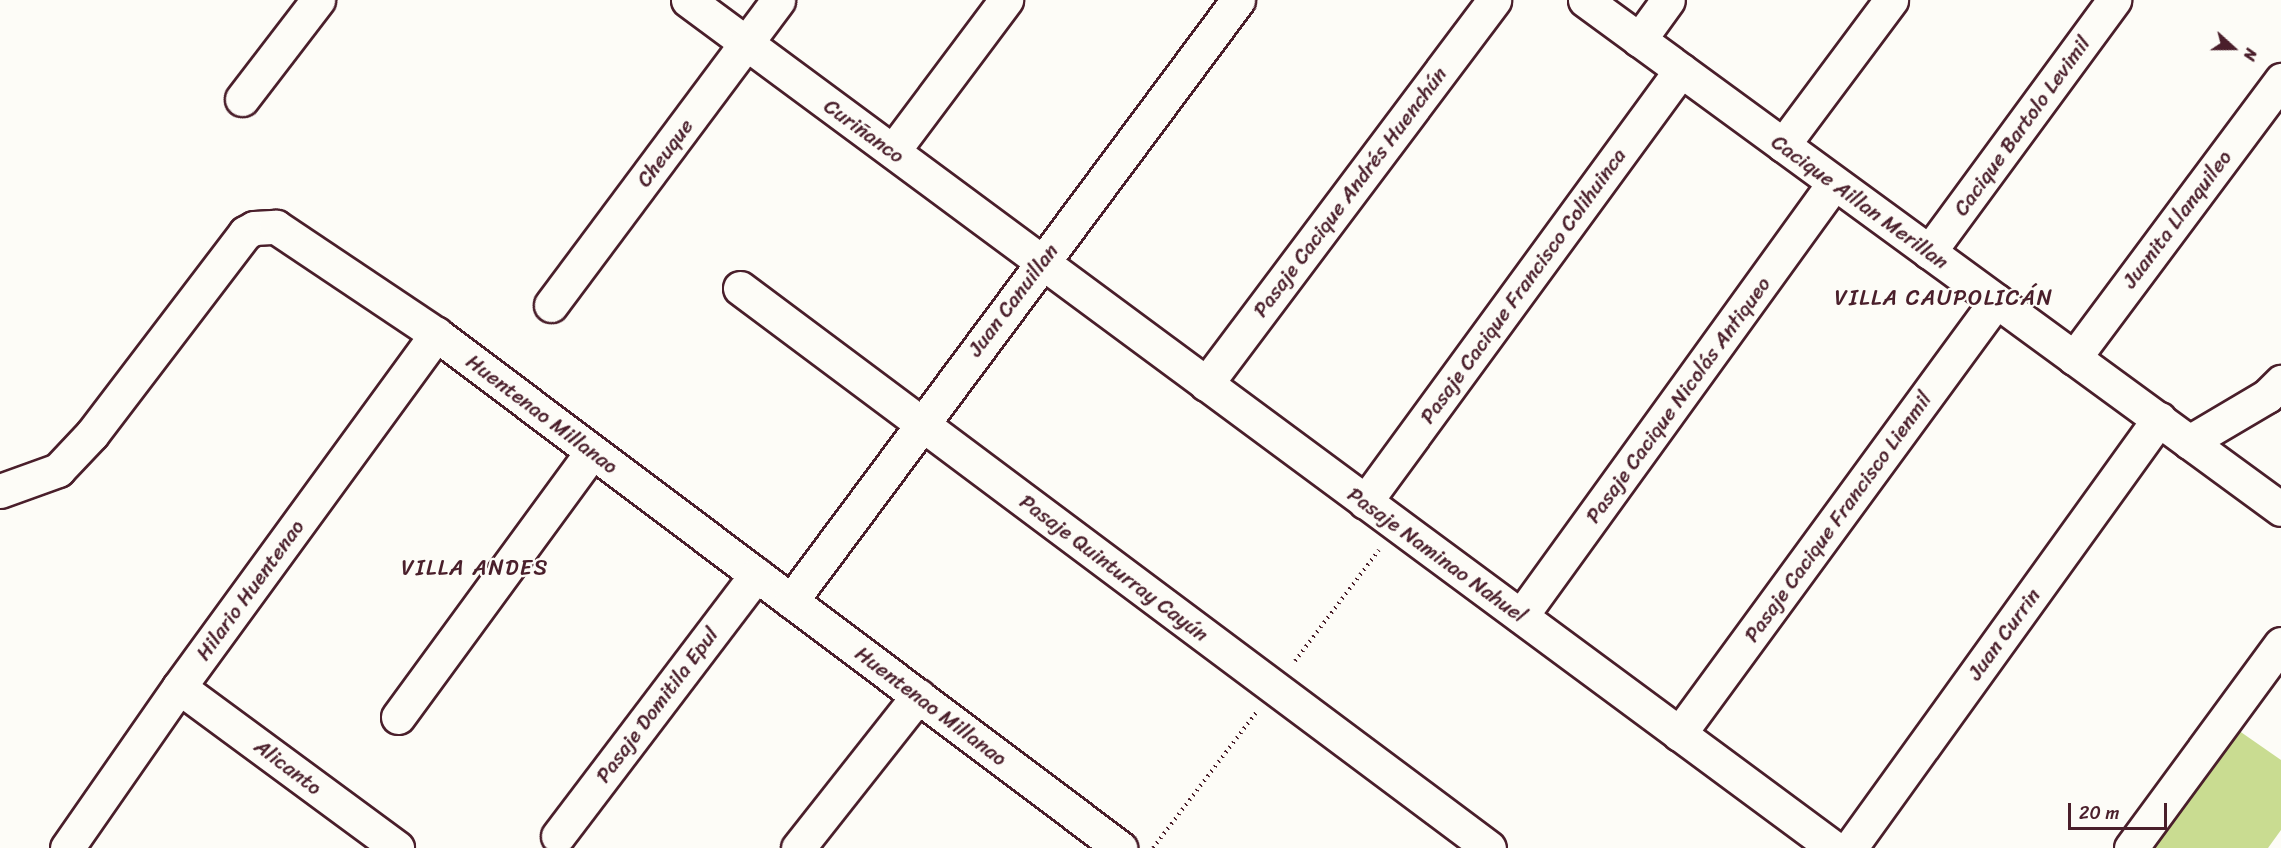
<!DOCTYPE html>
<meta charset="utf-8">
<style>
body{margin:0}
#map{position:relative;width:2281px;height:848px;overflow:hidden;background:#fdfcf7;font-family:Sriracha,sans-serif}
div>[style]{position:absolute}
.green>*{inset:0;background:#c9dc91}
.path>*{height:4px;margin-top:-2px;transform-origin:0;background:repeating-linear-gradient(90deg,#4a1f2b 0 1.5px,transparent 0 6px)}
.roads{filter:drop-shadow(2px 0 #4a1f2b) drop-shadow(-2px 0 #4a1f2b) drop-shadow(0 2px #4a1f2b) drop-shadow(0 -2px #4a1f2b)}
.street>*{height:33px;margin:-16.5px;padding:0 16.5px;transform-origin:16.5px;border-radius:16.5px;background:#fdfcf7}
span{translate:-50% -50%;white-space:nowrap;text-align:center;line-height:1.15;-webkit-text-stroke:4.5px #fdfcf7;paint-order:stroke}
.street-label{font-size:21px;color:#4a1f2b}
.neighbourhood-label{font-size:22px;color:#4a1f2b;letter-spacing:1.5px}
.north{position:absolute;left:2203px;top:18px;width:60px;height:60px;-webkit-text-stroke:4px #fdfcf7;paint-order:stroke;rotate:111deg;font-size:16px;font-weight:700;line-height:24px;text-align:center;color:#4a1f2b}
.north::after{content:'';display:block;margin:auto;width:21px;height:27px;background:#4a1f2b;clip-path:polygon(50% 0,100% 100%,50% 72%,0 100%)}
.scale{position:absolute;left:2068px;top:803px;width:99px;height:27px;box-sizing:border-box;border:3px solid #4a1f2b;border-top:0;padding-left:8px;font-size:18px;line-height:21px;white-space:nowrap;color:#4a1f2b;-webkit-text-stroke:4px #fdfcf7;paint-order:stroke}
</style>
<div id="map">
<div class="green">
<div style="clip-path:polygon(2235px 728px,2281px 760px,2281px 830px,2268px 848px,2147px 848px)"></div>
</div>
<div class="path">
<div style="left:1295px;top:661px;width:139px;rotate:-52.9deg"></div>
<div style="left:1153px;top:848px;width:170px;rotate:-52.7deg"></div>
</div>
<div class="roads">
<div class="street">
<div style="left:688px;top:0;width:1426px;rotate:36.5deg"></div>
<div style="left:1585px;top:0;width:862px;rotate:36.18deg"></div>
<div style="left:1639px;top:40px;width:49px;rotate:-54.1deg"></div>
<div style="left:242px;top:99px;width:125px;rotate:-52.5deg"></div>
<div style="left:1783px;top:145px;width:181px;rotate:-53.3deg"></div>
<div style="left:893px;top:151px;width:189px;rotate:-53.2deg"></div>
<div style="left:1929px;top:252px;width:313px;rotate:-53.7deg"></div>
<div style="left:740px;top:288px;width:935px;rotate:36.78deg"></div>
<div style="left:551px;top:305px;width:380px;rotate:-53.3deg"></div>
<div style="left:2074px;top:358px;width:347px;rotate:-53.3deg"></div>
<div style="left:1206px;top:384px;width:480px;rotate:-53.1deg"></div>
<div style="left:2189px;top:442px;width:91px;rotate:-30.5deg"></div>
<div style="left:2267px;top:396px;width:20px;rotate:-45deg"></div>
<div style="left:0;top:491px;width:62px;rotate:-19.9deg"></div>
<div style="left:58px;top:470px;width:50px;rotate:-46.6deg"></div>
<div style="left:92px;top:434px;width:253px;rotate:-52.7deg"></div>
<div style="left:245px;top:233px;width:10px;rotate:-29deg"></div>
<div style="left:254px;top:228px;width:22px;rotate:-3deg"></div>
<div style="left:276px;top:227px;width:192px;rotate:33.8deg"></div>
<div style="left:436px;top:334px;width:856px;rotate:36.92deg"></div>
<div style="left:1365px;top:502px;width:535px;rotate:-53.82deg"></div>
<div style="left:791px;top:601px;width:749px;rotate:-53.36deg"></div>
<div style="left:1521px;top:616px;width:534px;rotate:-54.14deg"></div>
<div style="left:179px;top:687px;width:271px;rotate:36.4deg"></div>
<div style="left:398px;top:717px;width:328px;rotate:-53.8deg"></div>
<div style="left:1679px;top:734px;width:537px;rotate:-53.79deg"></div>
<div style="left:558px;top:836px;width:328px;rotate:-52.8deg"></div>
<div style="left:67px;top:848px;width:196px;rotate:-55.2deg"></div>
<div style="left:179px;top:687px;width:437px;rotate:-53.9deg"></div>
<div style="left:798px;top:848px;width:194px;rotate:-51.7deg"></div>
<div style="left:1850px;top:848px;width:529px;rotate:-54.24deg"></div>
<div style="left:2131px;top:848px;width:253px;rotate:-53.7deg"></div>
</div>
</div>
<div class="street-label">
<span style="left:2022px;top:126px;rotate:-54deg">Cacique Bartolo Levimil</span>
<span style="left:864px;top:131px;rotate:36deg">Curiñanco</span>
<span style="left:665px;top:153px;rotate:-53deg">Cheuque</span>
<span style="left:1350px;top:192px;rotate:-53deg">Pasaje Cacique Andrés Huenchún</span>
<span style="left:1860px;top:202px;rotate:36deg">Cacique Aillan Merillan</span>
<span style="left:2177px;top:219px;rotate:-53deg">Juanita Llanquileo</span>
<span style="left:1523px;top:286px;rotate:-54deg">Pasaje Cacique Francisco Colihuinca</span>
<span style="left:1013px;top:300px;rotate:-53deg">Juan Canuillan</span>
<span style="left:1678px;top:400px;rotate:-54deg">Pasaje Cacique Nicolás Antiqueo</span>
<span style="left:542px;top:414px;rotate:37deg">Huentenao Millanao</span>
<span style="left:1838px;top:517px;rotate:-54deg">Pasaje Cacique Francisco Lienmil</span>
<span style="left:1437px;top:555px;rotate:36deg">Pasaje Naminao Nahuel</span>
<span style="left:1114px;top:568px;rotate:37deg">Pasaje Quinturray Cayún</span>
<span style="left:250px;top:590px;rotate:-54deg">Hilario Huentenao</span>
<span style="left:2004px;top:634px;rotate:-54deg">Juan Currin</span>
<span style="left:657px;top:705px;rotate:-53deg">Pasaje Domitila Epul</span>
<span style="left:931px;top:706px;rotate:37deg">Huentenao Millanao</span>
<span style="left:288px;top:767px;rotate:37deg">Alicanto</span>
</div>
<div class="neighbourhood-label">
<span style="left:1944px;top:298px">VILLA CAUPOLICÁN</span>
<span style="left:475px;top:568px">VILLA ANDES</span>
</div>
<div class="north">N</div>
<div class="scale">20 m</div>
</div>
